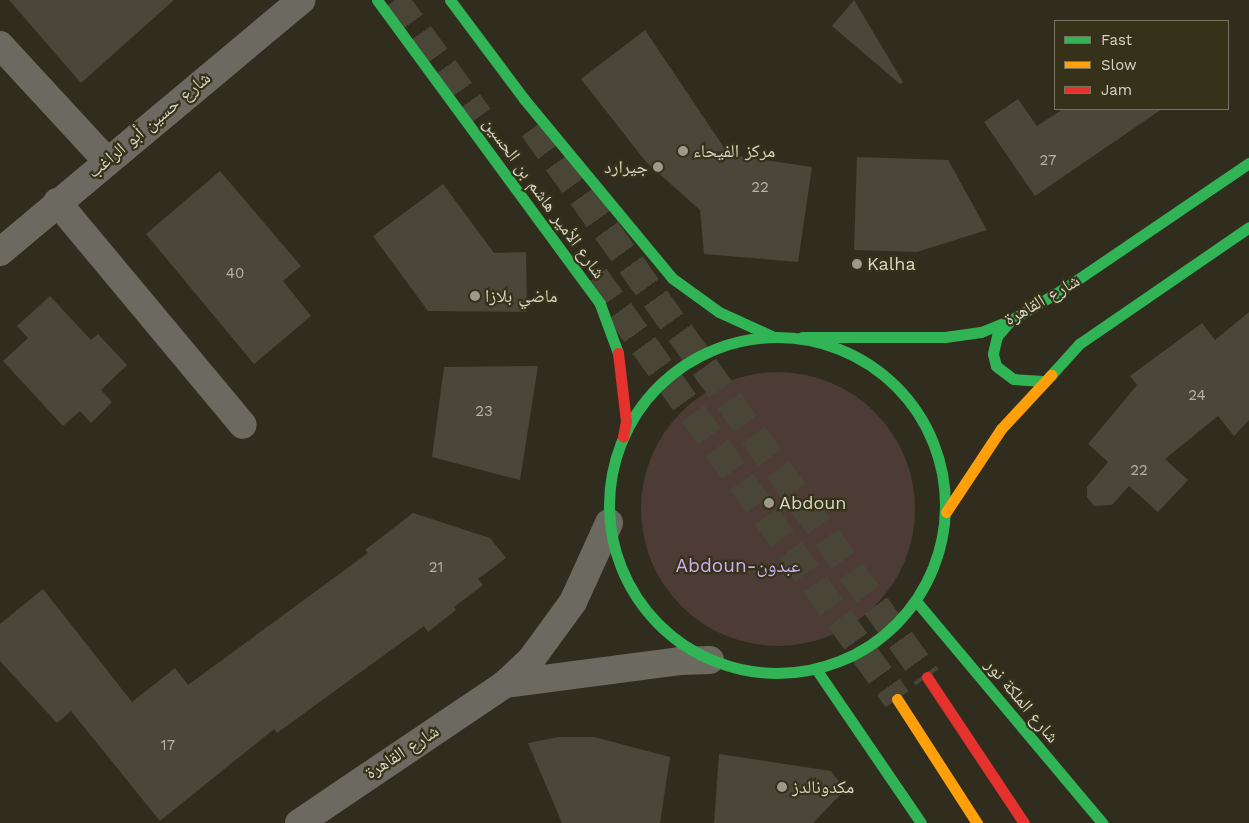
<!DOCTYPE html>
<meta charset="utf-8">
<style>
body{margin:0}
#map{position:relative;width:1249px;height:823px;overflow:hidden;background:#302d1f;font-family:"Work Sans","Noto Naskh Arabic",sans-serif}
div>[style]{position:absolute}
.green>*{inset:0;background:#4d3c35}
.round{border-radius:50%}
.building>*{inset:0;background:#4a463a}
.highway-tunnel>*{height:28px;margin-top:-14px;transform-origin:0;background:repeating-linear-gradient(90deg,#494638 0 28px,transparent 0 42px)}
.street>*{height:28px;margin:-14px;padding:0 14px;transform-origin:14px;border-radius:14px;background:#6c6a60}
.fast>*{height:11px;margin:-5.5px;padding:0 5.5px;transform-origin:5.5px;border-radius:5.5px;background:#30b455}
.fast>.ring{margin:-5.5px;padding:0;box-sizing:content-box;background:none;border:11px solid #30b455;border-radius:50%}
.slow>*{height:11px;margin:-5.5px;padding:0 5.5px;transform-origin:5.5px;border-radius:5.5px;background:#ff9f0a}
.jam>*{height:11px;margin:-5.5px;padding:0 5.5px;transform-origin:5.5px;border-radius:5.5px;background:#e5322d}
.dots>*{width:14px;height:14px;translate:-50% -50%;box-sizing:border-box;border:2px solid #363219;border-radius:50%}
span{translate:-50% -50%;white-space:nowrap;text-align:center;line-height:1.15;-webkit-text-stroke:4.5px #363219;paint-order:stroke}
.number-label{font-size:15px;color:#b4b1a3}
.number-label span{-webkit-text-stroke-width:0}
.street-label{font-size:18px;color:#d7d5c6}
.poi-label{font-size:18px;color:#d7d5c6}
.left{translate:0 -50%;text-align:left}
.right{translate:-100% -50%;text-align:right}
.neighbourhood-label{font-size:19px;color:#cbb0f6}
.legend{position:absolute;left:1054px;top:20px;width:175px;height:90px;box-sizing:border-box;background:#363219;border:1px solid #76735e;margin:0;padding:6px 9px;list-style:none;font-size:15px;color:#d7d5c6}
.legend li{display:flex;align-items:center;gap:10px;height:25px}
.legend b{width:25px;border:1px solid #76735e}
</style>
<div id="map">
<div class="green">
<div class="round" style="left:641px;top:372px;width:274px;height:274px"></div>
</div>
<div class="building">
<div style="clip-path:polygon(9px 0,174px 0,81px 83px)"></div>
<div style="clip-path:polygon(854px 0,903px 82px,900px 84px,832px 26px)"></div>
<div style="clip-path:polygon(645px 30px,729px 155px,812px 167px,798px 262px,704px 254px,700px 210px,646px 162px,581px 79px)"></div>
<div style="clip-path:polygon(1018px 99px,1037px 126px,1063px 109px,1162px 109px,1035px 196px,984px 122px)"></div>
<div style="clip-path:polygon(857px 157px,948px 160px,987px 230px,917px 252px,854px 250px)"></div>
<div style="clip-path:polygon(220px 171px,301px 266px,283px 281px,311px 316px,254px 364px,146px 234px)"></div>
<div style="clip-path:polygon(443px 184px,494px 253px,526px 252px,527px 312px,428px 311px,373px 236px)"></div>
<div style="clip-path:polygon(50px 296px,91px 340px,98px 334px,127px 365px,101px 390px,112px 402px,91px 423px,80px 411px,63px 426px,3px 361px,28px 338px,17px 326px)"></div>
<div style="clip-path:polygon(1249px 312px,1249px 420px,1234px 436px,1218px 416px,1165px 459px,1188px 480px,1158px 512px,1129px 486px,1112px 505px,1094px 506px,1087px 497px,1087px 487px,1108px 462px,1088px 444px,1137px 385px,1130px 376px,1202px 323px,1215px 340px)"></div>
<div style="clip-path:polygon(538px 366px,520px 480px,432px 457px,444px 367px)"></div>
<div style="clip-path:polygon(413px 513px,490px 538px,506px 558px,478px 579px,483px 585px,454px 607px,456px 610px,428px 632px,424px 626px,277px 733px,274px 729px,160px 821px,71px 711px,57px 723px,0 661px,0 624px,43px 589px,132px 702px,175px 668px,188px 685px,368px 553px,365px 550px)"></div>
<div style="clip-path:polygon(559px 737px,594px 737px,670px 757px,660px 823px,562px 823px,528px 743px)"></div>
<div style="clip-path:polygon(719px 754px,831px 771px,845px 790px,813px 823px,714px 823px)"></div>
</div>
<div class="highway-tunnel">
<div style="left:395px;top:0;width:144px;rotate:54.3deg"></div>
<div style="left:533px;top:128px;width:676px;rotate:54.33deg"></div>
<div style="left:595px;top:277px;width:519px;rotate:54.41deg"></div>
</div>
<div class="street">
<div style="left:0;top:45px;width:156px;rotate:47.3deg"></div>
<div style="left:57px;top:202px;width:290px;rotate:50.2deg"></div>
<div style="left:0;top:252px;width:393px;rotate:-39.9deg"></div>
<div style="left:505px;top:684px;width:176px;rotate:-7.5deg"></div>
<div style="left:679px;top:661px;width:31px;rotate:-2deg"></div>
<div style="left:299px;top:823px;width:249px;rotate:-34deg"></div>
<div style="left:505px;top:684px;width:34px;rotate:-43deg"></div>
<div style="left:530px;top:661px;width:73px;rotate:-53.9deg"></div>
<div style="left:573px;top:602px;width:87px;rotate:-65.5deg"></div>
</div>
<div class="fast">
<div style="left:377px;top:0;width:377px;rotate:53.7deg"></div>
<div style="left:600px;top:304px;width:52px;rotate:69.8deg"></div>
<div style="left:450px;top:0;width:124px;rotate:53.2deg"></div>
<div style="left:524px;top:99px;width:232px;rotate:50.4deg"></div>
<div style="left:672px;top:278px;width:58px;rotate:35.9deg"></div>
<div style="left:719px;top:312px;width:58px;rotate:24.4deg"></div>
<div style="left:1011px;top:320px;width:21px;rotate:131deg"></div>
<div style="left:997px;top:336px;width:18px;rotate:103deg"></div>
<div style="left:993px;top:354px;width:12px;rotate:76deg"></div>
<div style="left:996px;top:366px;width:21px;rotate:37deg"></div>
<div style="left:1013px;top:379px;width:30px;rotate:4deg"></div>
<div style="left:802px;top:337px;width:143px"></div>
<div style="left:945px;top:337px;width:36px;rotate:-8deg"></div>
<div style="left:981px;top:332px;width:32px;rotate:-22deg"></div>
<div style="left:1011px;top:320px;width:66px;rotate:-30.8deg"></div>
<div style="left:1068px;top:286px;width:219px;rotate:-34.2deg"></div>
<div class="ring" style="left:609px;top:337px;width:325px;height:325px"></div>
<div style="left:1051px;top:375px;width:42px;rotate:-47.9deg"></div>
<div style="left:1079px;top:344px;width:206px;rotate:-34.5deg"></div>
<div style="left:916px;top:601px;width:290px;rotate:50deg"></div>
<div style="left:816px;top:669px;width:186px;rotate:55.7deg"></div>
</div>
<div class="slow">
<div style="left:946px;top:512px;width:100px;rotate:-56.5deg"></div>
<div style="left:1001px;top:429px;width:74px;rotate:-47.2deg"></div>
<div style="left:897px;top:699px;width:148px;rotate:57.2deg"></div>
</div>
<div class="jam">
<div style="left:618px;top:353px;width:68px;rotate:83.3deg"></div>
<div style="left:626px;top:421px;width:16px;rotate:101deg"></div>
<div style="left:927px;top:677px;width:175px;rotate:56.4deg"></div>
</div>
<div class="dots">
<div style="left:683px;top:151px;background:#9d9a8c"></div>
<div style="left:658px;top:167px;background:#9d9a8c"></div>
<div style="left:857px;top:264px;background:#9d9a8c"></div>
<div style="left:475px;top:296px;background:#9d9a8c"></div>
<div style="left:769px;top:503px;background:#9d9a8c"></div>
<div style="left:782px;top:787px;background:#9d9a8c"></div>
</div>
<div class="number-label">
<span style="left:1048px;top:161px">27</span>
<span style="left:760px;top:188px">22</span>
<span style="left:235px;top:274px">40</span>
<span style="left:1197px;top:396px">24</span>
<span style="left:484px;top:412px">23</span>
<span style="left:1139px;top:471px">22</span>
<span style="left:436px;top:568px">21</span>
<span style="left:168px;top:746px">17</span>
</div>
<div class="street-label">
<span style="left:149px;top:125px;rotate:-40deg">شارع حسين أبو الراغب</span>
<span style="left:544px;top:198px;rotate:54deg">شارع الأمير هاشم بن الحسين</span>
<span style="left:1042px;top:300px;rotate:-30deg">شارع القاهرة</span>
<span style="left:1022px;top:701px;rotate:50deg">شارع الملكة نور</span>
<span style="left:402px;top:752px;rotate:-33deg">شارع القاهرة</span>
</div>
<div class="poi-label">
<span class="left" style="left:693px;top:151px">مركز الفيحاء</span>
<span class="right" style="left:648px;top:167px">جيرارد</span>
<span class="left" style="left:867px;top:264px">Kalha</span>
<span class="left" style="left:485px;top:296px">ماضي بلازا</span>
<span class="left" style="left:779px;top:503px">Abdoun</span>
<span class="left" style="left:792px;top:787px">مكدونالدز</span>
</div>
<div class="neighbourhood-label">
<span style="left:738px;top:566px">Abdoun-عبدون</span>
</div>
<ul class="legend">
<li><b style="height:6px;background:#30b455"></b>Fast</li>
<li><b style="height:6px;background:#ff9f0a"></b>Slow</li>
<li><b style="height:6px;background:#e5322d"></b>Jam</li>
</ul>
</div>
